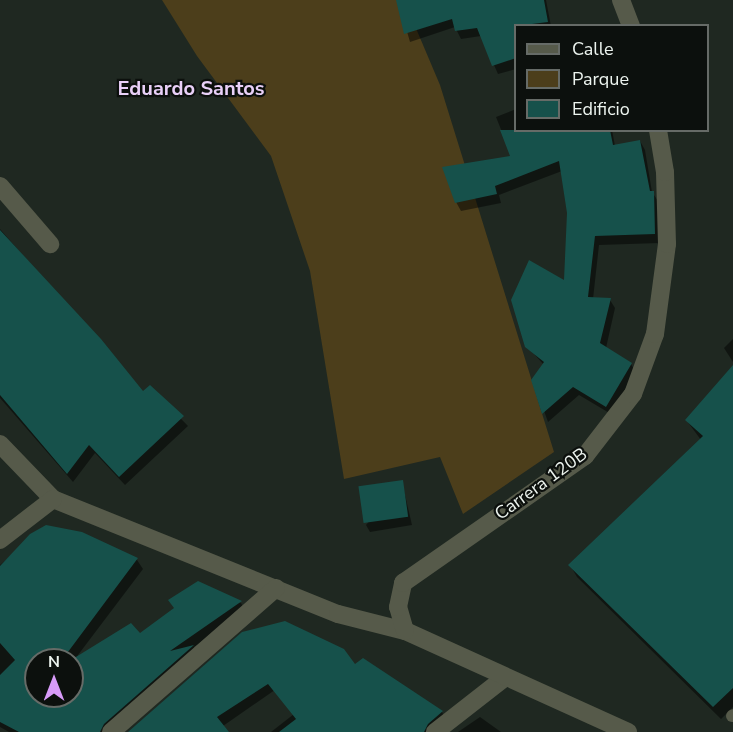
<!DOCTYPE html>
<style>
body{margin:0}
#map{position:relative;width:733px;height:732px;overflow:hidden;background:#1f2821;font-family:"Nunito Sans",sans-serif}
div>[style]{position:absolute}
.green>*{inset:0;background:#4c3e1b}
.shadow>*{inset:0;background:#0007}
.building>*{inset:0;background:#16514b;transform-origin:0 0}
.service>*{height:12px;margin:-6px;padding:0 6px;transform-origin:6px;border-radius:6px;background:#565a4a}
.minor>*{height:18px;margin:-9px;padding:0 9px;transform-origin:9px;border-radius:9px;background:#565a4a}
.tertiary>*{height:18px;margin:-9px;padding:0 9px;transform-origin:9px;border-radius:9px;background:#565a4a}
span{translate:-50% -50%;white-space:nowrap;text-align:center;line-height:1.15;-webkit-text-stroke:4.5px #0c100d;paint-order:stroke}
.street-label{font-size:18px;color:#edf4ef}
.neighbourhood-label{font-size:20px;color:#e9d0f8;font-weight:700}
.legend{position:absolute;left:514px;top:24px;width:195px;height:108px;box-sizing:border-box;background:#0c100d;border:2px solid #666b67;margin:0;padding:8px 10px;list-style:none;font-size:18px;color:#edf4ef}
.legend li{display:flex;align-items:center;gap:12px;height:30px}
.legend b{width:30px;border:2px solid #666b67}
.north{position:absolute;left:24px;top:648px;width:60px;height:60px;box-sizing:border-box;background:#0c100d;border:2px solid #666b67;border-radius:50%;rotate:0deg;font-size:16px;font-weight:700;line-height:24px;text-align:center;color:#edf4ef}
.north::after{content:'';display:block;margin:auto;width:21px;height:27px;background:#d89bf8;clip-path:polygon(50% 0,100% 100%,50% 72%,0 100%)}
</style>
<div id="map">
<div class="green">
<div style="clip-path:polygon(162px 0,404px 0,440px 85px,554px 452px,463px 514px,440px 457px,344px 479px,310px 271px,271px 156px,197px 56px)"></div>
</div>
<div class="shadow">
<div style="clip-path:polygon(398px 0,546px 0,551px 26px,516px 26px,516px 69px,498px 74px,481px 36px,461px 39px,455px 27px,410px 42px)"></div>
<div style="clip-path:polygon(516px 109px,516px 130px,612px 130px,615px 146px,640px 141px,645px 150px,652px 192px,658px 201px,660px 243px,599px 245px,593px 299px,610px 300px,615px 308px,606px 348px,631px 364px,636px 373px,611px 414px,579px 395px,548px 422px,533px 380px,544px 365px,527px 346px,566px 282px,569px 212px,562px 171px,499px 195px,501px 203px,461px 211px,456px 202px,512px 157px,496px 117px)"></div>
<div style="clip-path:polygon(0 229px,143px 393px,150px 387px,188px 426px,125px 485px,95px 453px,73px 482px,0 398px)"></div>
<div style="clip-path:polygon(733px 339px,733px 362px,724px 348px)"></div>
<div style="clip-path:polygon(733px 368px,733px 707px,721px 719px,577px 577px,570px 565px,701px 440px,687px 421px)"></div>
<div style="clip-path:polygon(402px 482px,412px 525px,370px 532px,366px 525px)"></div>
<div style="clip-path:polygon(evenodd,46px 526px,81px 533px,137px 560px,143px 569px,75px 659px,140px 635px,175px 609px,198px 583px,241px 603px,246px 612px,194px 647px,198px 655px,110px 732px,9px 732px,0 727px,0 565px,46px 526px,36px 660px,72px 660px,72px 696px,36px 696px,36px 660px)"></div>
<div style="clip-path:polygon(331px 651px,223px 726px,227px 732px,130px 732px)"></div>
<div style="clip-path:polygon(363px 660px,442px 712px,447px 722px,435px 732px,271px 732px)"></div>
<div style="clip-path:polygon(480px 717px,501px 732px,458px 732px)"></div>
</div>
<div class="building">
<div style="clip-path:polygon(396px 0,544px 0,548px 22px,516px 26px,516px 58px,492px 66px,477px 28px,455px 31px,452px 19px,404px 34px)"></div>
<div style="clip-path:polygon(500px 130px,610px 130px,613px 145px,640px 140px,650px 191px,654px 191px,655px 234px,595px 236px,588px 297px,611px 298px,600px 343px,632px 363px,606px 407px,573px 387px,542px 414px,531px 380px,544px 362px,525px 347px,511px 300px,529px 260px,564px 280px,567px 213px,559px 161px,495px 186px,497px 194px,455px 203px,442px 167px,510px 156px)"></div>
<div style="clip-path:polygon(0 230px,101px 339px,143px 391px,150px 385px,184px 416px,119px 477px,89px 445px,67px 474px,0 395px)"></div>
<div style="clip-path:polygon(733px 365px,733px 688px,713px 707px,568px 565px,703px 436px,685px 420px)"></div>
<div style="left:403px;top:480px;width:37px;height:45px;rotate:82deg"></div>
<div style="clip-path:polygon(46px 525px,82px 532px,138px 558px,62px 660px,36px 660px,36px 696px,72px 696px,71px 660px,131px 623px,140px 633px,174px 608px,168px 600px,198px 581px,242px 601px,170px 651px,194px 645px,104px 724px,100px 732px,19px 732px,0 722px,0 675px,15px 660px,0 643px,0 566px,30px 534px)"></div>
<div style="clip-path:polygon(285px 621px,344px 649px,355px 664px,363px 658px,443px 711px,428px 724px,424px 732px,279px 732px,296px 719px,268px 684px,217px 717px,229px 732px,128px 732px,242px 632px)"></div>
</div>
<div class="service">
<div style="left:732px;top:716px;width:1px;rotate:-45deg"></div>
</div>
<div class="minor">
<div style="left:0;top:186px;width:77px;rotate:49.2deg"></div>
<div style="left:0;top:444px;width:76px;rotate:46.1deg"></div>
<div style="left:53px;top:499px;width:307px;rotate:22deg"></div>
<div style="left:338px;top:614px;width:69px;rotate:14.2deg"></div>
<div style="left:0;top:540px;width:67px;rotate:-37.7deg"></div>
<div style="left:111px;top:732px;width:219px;rotate:-41.1deg"></div>
<div style="left:435px;top:732px;width:88px;rotate:-38deg"></div>
</div>
<div class="tertiary">
<div style="left:621px;top:0;width:28px;rotate:69deg"></div>
<div style="left:628px;top:732px;width:245px;rotate:-155.6deg"></div>
<div style="left:405px;top:631px;width:25px;rotate:-106deg"></div>
<div style="left:398px;top:607px;width:25px;rotate:-78deg"></div>
<div style="left:403px;top:583px;width:222px;rotate:-34.9deg"></div>
<div style="left:585px;top:456px;width:78px;rotate:-52.3deg"></div>
<div style="left:633px;top:394px;width:64px;rotate:-69.9deg"></div>
<div style="left:655px;top:334px;width:91px;rotate:-82.4deg"></div>
<div style="left:667px;top:244px;width:72px;rotate:-91.6deg"></div>
<div style="left:665px;top:172px;width:43px;rotate:-99.5deg"></div>
</div>
<div class="street-label">
<span style="left:541px;top:484px;rotate:-36deg">Carrera 120B</span>
</div>
<div class="neighbourhood-label">
<span style="left:191px;top:88px">Eduardo Santos</span>
</div>
<ul class="legend">
<li><b style="height:8px;background:#565a4a"></b>Calle</li>
<li><b style="height:16px;background:#4c3e1b"></b>Parque</li>
<li><b style="height:16px;background:#16514b"></b>Edificio</li>
</ul>
<div class="north">N</div>
</div>
